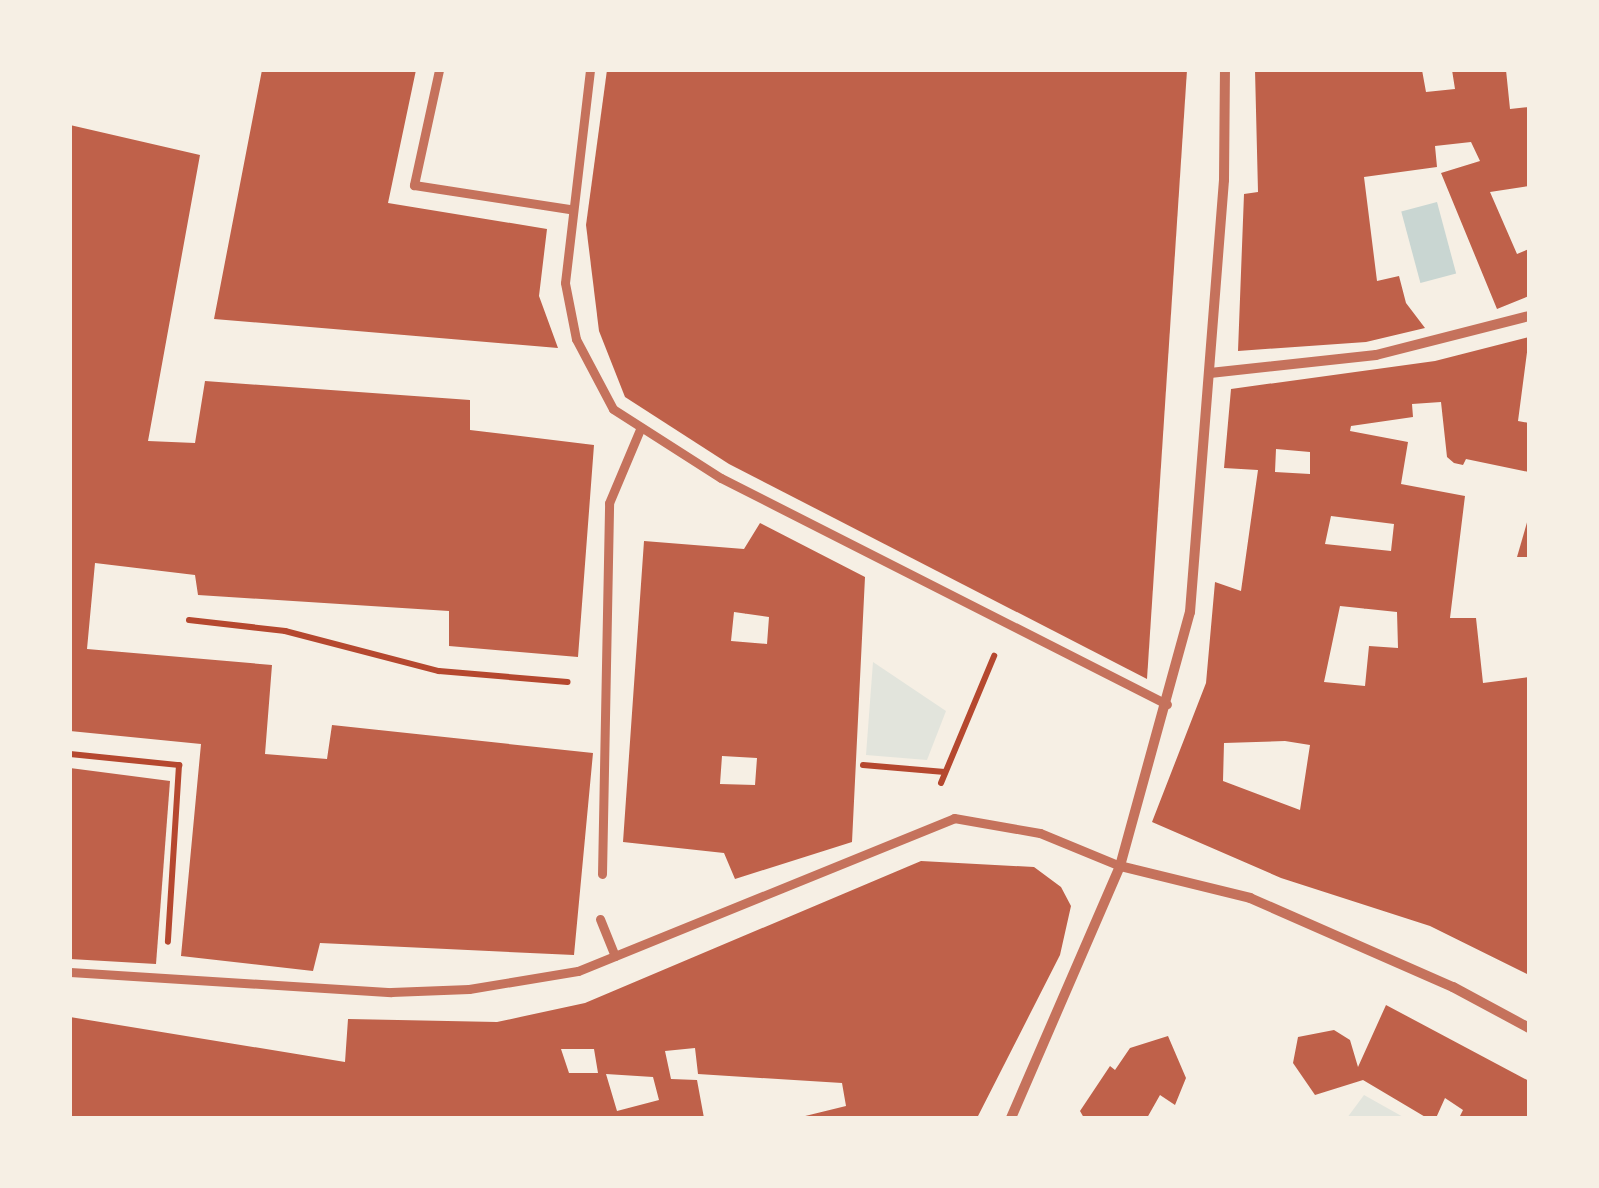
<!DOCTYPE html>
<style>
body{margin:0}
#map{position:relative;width:1599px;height:1188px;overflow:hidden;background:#f6efe4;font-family:"Roboto Serif",serif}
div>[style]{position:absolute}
.green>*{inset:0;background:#e2e4dc}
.water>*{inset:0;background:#c9d6d2;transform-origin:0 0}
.building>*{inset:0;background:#bf614a}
.path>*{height:6px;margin:-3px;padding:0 3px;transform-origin:3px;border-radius:3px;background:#b5482f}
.pedestrian>*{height:9px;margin:-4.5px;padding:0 4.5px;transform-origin:4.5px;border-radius:4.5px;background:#c5725c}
.minor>*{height:10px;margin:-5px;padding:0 5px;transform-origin:5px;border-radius:5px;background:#c5725c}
span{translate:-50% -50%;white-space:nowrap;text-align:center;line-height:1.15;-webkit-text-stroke:9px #f6efe4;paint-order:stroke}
.frame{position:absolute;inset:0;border:72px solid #f6efe4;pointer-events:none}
</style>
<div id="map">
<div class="green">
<div style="clip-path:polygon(873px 662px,946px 711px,927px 760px,866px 755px)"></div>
<div style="clip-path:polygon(1364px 1095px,1405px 1118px,1347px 1118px)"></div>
</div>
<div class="water">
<div style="left:1437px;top:202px;width:74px;height:37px;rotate:75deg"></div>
</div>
<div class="building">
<div style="clip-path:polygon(262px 70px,416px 70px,388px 203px,547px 229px,539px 296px,558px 348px,214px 319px)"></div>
<div style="clip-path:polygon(607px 70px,1187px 70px,1147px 679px,729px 464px,625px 397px,599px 331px,586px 225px)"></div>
<div style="clip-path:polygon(1255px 70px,1422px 70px,1426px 92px,1455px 89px,1452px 70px,1506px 70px,1510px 109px,1529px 107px,1529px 186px,1490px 192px,1517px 254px,1529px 249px,1529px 296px,1497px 309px,1441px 173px,1480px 161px,1471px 142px,1435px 146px,1437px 167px,1364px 177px,1377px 281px,1399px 276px,1406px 303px,1425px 328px,1366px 342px,1238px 351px,1244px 194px,1258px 192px)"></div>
<div style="clip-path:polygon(70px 125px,200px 155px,148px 441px,195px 443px,205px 381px,470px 400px,470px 430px,594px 445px,578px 657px,449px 646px,449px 611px,198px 595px,195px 575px,95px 563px,87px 649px,272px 665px,265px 754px,327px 759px,332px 725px,593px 753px,574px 955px,320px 943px,313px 971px,181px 956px,201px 744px,70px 731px)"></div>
<div style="clip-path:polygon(evenodd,1529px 337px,1518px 421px,1529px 423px,1529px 472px,1466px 459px,1463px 465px,1454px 463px,1447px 457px,1441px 402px,1412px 404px,1413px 417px,1351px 426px,1350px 431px,1408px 442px,1401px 484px,1465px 496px,1450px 618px,1476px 618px,1483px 683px,1529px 677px,1529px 975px,1430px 926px,1281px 878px,1152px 822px,1206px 683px,1215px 582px,1241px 591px,1258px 470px,1224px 468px,1231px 389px,1435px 361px,1529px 337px,1276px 449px,1310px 452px,1310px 474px,1275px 472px,1276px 449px,1529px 337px,1331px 516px,1394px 524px,1391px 551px,1325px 544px,1331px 516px,1529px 337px,1340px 606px,1397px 612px,1398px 648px,1369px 646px,1365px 686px,1324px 682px,1340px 606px,1529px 337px,1285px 741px,1310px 745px,1300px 810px,1223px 781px,1224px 743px,1285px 741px)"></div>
<div style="clip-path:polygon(1528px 519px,1529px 557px,1517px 557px)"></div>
<div style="clip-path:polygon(evenodd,760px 523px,865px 577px,852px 842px,735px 879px,724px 853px,623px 842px,644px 541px,744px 549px,760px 523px,734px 612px,769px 617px,767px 644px,731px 641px,734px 612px,760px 523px,722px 756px,757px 758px,755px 785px,720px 784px,722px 756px)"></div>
<div style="clip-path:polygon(70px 768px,170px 781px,156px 964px,70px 959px)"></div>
<div style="clip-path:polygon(evenodd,921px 861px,1034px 867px,1061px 887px,1071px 906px,1060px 955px,977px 1118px,797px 1118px,846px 1106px,842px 1083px,698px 1074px,695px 1048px,665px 1051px,671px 1079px,697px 1080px,704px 1118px,70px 1118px,70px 1017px,345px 1062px,348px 1019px,497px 1022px,585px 1003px,921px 861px,561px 1049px,594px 1049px,598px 1073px,569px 1073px,561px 1049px,921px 861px,606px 1074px,653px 1077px,659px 1100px,617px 1111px,606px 1074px)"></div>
<div style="clip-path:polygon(1386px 1005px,1529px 1081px,1529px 1118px,1459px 1118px,1463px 1110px,1445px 1098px,1436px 1118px,1427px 1118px,1363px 1080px,1315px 1095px,1293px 1063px,1298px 1037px,1334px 1030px,1350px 1040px,1358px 1067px)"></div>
<div style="clip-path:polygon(1168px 1036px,1186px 1078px,1175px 1105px,1160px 1095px,1147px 1118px,1084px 1118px,1080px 1111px,1110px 1066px,1115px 1070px,1130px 1048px)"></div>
</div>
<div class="path">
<div style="left:189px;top:620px;width:97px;rotate:6.5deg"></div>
<div style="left:285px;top:631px;width:159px;rotate:14.6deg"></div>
<div style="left:439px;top:671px;width:129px;rotate:4.9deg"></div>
<div style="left:70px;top:754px;width:110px;rotate:5.8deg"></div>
<div style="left:179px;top:765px;width:177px;rotate:93.6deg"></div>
<div style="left:863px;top:765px;width:82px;rotate:4.9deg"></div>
<div style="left:941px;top:783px;width:138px;rotate:-67.3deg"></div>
</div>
<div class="pedestrian">
<div style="left:439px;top:70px;width:118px;rotate:102.3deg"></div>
<div style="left:414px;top:185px;width:157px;rotate:8.8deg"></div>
<div style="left:590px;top:70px;width:214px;rotate:96.7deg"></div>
<div style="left:565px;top:283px;width:57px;rotate:78.9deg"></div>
<div style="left:576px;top:339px;width:79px;rotate:62.1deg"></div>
<div style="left:613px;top:409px;width:128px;rotate:32.6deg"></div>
<div style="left:721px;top:478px;width:500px;rotate:26.9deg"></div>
<div style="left:602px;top:874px;width:371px;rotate:-88.9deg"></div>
<div style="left:609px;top:503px;width:82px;rotate:-67.2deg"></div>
<div style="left:600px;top:919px;width:40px;rotate:68deg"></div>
<div style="left:70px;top:972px;width:322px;rotate:3.6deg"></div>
<div style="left:391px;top:992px;width:78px;rotate:-2.2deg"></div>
<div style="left:469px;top:989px;width:110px;rotate:-9.4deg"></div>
<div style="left:578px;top:971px;width:406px;rotate:-22.1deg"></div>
<div style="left:954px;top:818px;width:87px;rotate:9.9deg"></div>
<div style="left:1040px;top:833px;width:87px;rotate:22.4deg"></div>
</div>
<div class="minor">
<div style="left:1210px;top:373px;width:167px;rotate:-6.2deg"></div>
<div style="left:1376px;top:355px;width:158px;rotate:-14.3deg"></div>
<div style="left:1120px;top:866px;width:134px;rotate:13.8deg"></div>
<div style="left:1250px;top:898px;width:222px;rotate:23.7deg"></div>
<div style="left:1453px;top:987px;width:86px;rotate:28.3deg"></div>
<div style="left:1011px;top:1118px;width:275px;rotate:-66.6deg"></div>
<div style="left:1120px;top:866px;width:263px;rotate:-74.6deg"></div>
<div style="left:1190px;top:612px;width:433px;rotate:-85.5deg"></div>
<div style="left:1224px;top:180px;width:110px;rotate:-89.5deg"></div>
</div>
<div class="frame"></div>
</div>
